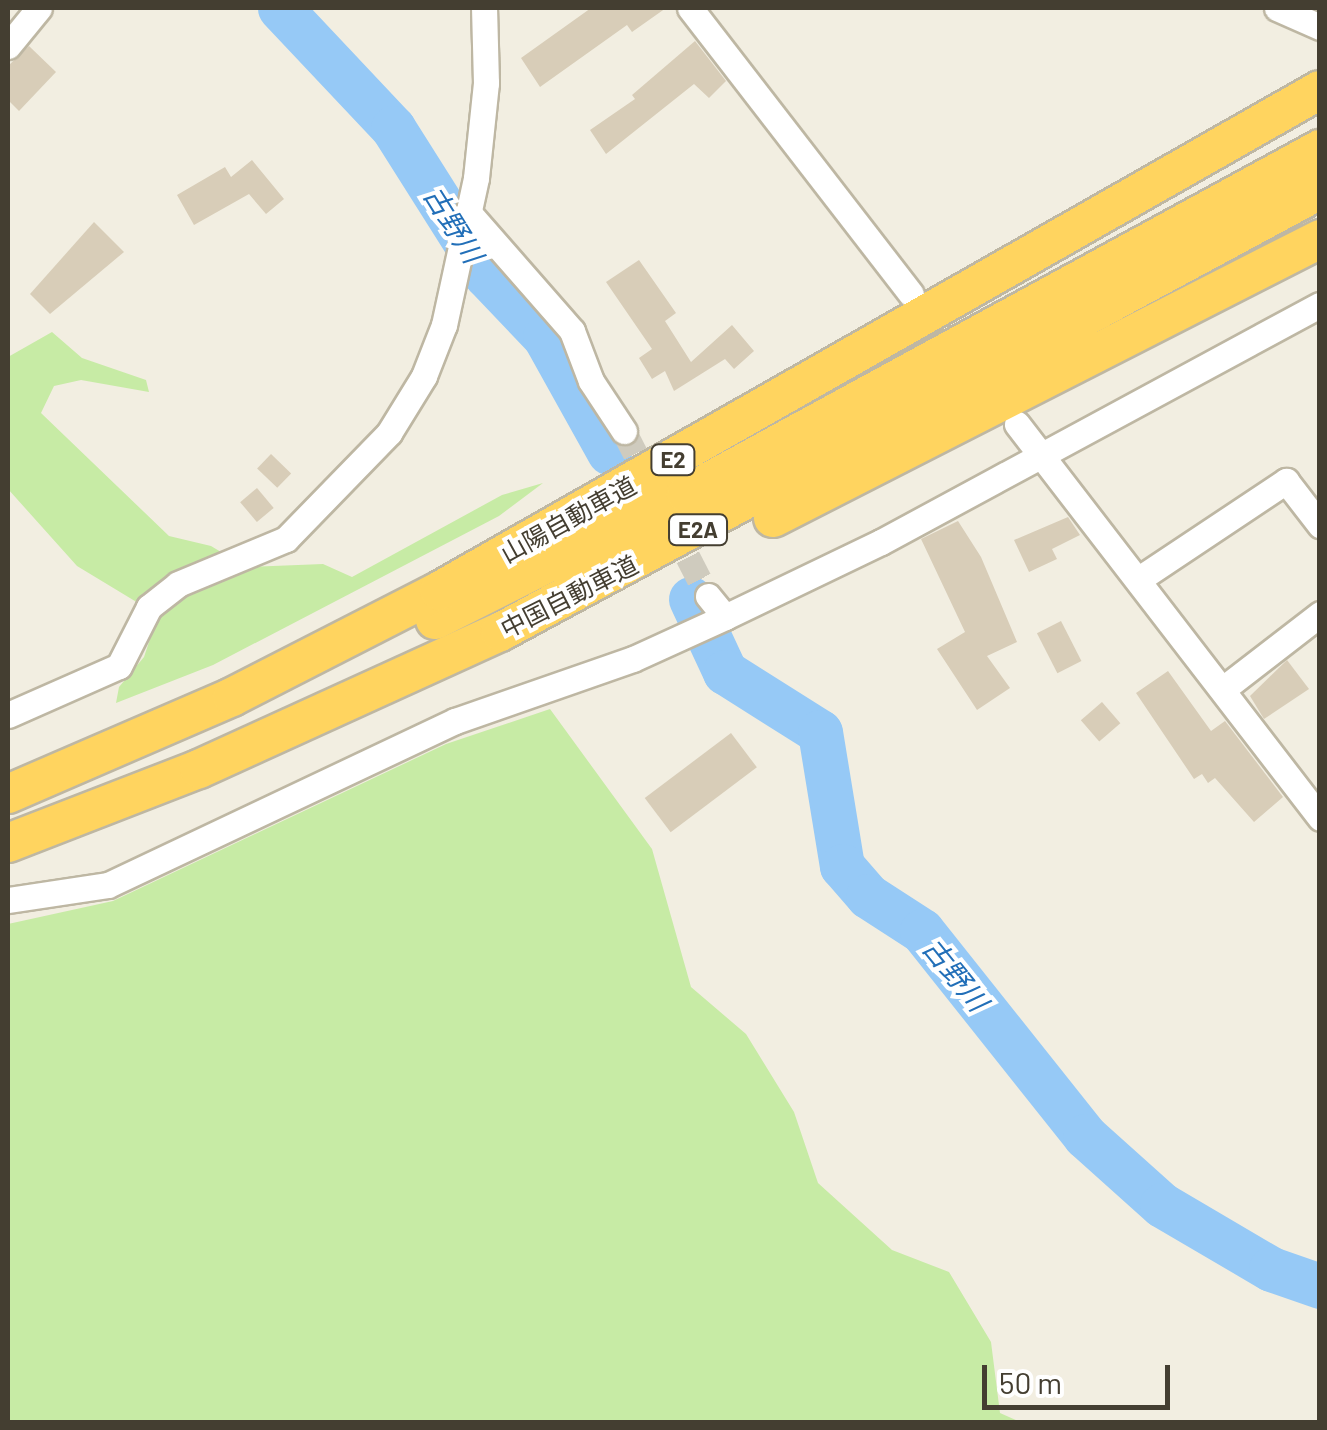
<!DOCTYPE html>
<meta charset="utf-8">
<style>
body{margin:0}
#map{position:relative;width:1327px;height:1430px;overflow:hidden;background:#f2eee1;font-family:Barlow,"Noto Sans JP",sans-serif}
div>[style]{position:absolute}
.green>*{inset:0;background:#c7eba5}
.river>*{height:45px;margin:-22.5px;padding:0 22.5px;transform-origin:22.5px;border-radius:22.5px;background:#96c9f6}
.building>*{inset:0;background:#d8cdb8;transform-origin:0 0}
.minor-tunnel>*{height:25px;margin-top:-12.5px;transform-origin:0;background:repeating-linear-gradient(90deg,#cfcbbe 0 25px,transparent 0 37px)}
.roads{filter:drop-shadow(2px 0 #beb7a3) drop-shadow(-2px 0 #beb7a3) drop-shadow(0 2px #beb7a3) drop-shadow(0 -2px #beb7a3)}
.minor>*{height:25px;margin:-12.5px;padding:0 12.5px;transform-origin:12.5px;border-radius:12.5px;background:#fff}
.highway>*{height:38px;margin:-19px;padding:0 19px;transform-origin:19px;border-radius:19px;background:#ffd45f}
span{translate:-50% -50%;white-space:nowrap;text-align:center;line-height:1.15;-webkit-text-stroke:8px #fff;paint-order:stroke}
.shield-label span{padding:2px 8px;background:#fff;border:2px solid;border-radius:8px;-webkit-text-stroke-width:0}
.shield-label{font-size:22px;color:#443e31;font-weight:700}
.street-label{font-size:25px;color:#443e31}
.water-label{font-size:28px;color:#226fb8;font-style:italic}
.frame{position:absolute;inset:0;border:10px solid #443e31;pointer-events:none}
.scale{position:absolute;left:982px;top:1365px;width:188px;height:45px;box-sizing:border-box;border:5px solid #443e31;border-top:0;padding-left:12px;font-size:30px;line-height:35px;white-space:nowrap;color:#443e31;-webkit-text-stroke:8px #fff;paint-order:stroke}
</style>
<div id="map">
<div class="green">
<div style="clip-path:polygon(52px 332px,82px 358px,146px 380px,149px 392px,81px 380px,54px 386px,41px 413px,169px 536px,211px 546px,246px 567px,323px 564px,352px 577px,502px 495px,543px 483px,499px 516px,213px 665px,116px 703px,119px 687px,144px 657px,158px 615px,77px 566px,8px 489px,8px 357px)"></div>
<div style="clip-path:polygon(550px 709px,652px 849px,691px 987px,746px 1034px,794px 1112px,818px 1183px,892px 1250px,949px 1272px,991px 1342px,1000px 1413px,1020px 1422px,8px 1422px,8px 924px,113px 901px,446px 744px)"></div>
</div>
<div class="river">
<div style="left:280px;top:8px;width:165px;rotate:46.7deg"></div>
<div style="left:393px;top:128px;width:174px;rotate:57.7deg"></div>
<div style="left:486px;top:275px;width:86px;rotate:46.4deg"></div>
<div style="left:545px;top:337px;width:132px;rotate:60.9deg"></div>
<div style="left:691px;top:599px;width:81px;rotate:65deg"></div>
<div style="left:725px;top:672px;width:112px;rotate:32.3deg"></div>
<div style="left:820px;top:732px;width:136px;rotate:80.7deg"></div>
<div style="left:842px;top:866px;width:40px;rotate:49deg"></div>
<div style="left:868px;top:896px;width:64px;rotate:32.9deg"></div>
<div style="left:922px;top:931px;width:262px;rotate:51.5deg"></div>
<div style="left:1085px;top:1136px;width:103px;rotate:41.9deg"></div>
<div style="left:1162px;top:1205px;width:126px;rotate:30.4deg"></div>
<div style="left:1271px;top:1269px;width:52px;rotate:19.1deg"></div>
</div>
<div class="building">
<div style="clip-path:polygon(591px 8px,666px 8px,632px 32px,627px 25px,540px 87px,521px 58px)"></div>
<div style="clip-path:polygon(695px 41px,726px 81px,709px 98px,694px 84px,606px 154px,590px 130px,635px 99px,632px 95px)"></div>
<div style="clip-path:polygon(29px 46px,56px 72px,19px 111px,8px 100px,8px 66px)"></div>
<div style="clip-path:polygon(252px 160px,284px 199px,266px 214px,249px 194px,194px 225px,177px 195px,225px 167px,231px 177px)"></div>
<div style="clip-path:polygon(94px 222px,124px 252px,50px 314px,30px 294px)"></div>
<div style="clip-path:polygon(639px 260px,676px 313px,665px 321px,691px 362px,732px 325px,754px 351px,734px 369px,725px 359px,674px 391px,665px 371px,652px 379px,639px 358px,652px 349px,606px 282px)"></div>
<div style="left:271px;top:454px;width:28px;height:20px;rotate:44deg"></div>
<div style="left:257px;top:488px;width:26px;height:22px;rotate:50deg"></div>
<div style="clip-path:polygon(1068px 517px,1080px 535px,1052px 549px,1057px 559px,1029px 572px,1014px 540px)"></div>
<div style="clip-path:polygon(958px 521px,981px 557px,1017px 642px,987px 656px,1010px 688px,977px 710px,937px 649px,965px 632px,921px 539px)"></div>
<div style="left:1061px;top:621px;width:45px;height:27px;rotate:63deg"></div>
<div style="clip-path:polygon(1287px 660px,1309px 689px,1264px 719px,1250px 696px)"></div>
<div style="clip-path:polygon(1168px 671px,1211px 731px,1225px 721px,1283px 797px,1254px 822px,1215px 778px,1208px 783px,1202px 774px,1194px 779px,1136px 693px)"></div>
<div style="left:1102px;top:702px;width:28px;height:28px;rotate:49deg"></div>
<div style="left:731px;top:733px;width:43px;height:108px;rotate:53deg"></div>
</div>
<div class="minor-tunnel">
<div style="left:624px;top:431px;width:59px;rotate:63deg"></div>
<div style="left:671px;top:524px;width:81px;rotate:62.8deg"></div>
</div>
<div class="roads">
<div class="minor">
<div style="left:690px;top:8px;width:361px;rotate:52.3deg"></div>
<div style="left:1277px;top:8px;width:47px;rotate:23.8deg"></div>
<div style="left:8px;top:46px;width:49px;rotate:-50.8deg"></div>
<div style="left:468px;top:212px;width:158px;rotate:48.8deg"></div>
<div style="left:572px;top:331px;width:53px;rotate:69.2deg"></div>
<div style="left:591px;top:381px;width:60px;rotate:56.6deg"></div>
<div style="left:1017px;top:424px;width:497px;rotate:52.4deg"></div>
<div style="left:1139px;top:579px;width:177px;rotate:-33.7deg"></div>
<div style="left:1286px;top:481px;width:56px;rotate:52.3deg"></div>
<div style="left:708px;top:596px;width:27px;rotate:51deg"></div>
<div style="left:725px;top:617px;width:173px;rotate:-25.7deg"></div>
<div style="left:881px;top:542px;width:499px;rotate:-28.4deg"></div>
<div style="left:1223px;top:689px;width:123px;rotate:-37.7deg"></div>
<div style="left:8px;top:715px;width:121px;rotate:-23.8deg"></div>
<div style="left:119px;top:666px;width:66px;rotate:-63deg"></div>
<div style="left:149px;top:607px;width:37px;rotate:-38deg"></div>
<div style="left:178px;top:584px;width:117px;rotate:-22.6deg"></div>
<div style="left:286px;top:539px;width:148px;rotate:-45.8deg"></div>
<div style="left:389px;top:433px;width:67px;rotate:-58.4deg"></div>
<div style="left:424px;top:376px;width:55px;rotate:-68.6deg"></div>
<div style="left:444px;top:325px;width:150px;rotate:-77.7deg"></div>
<div style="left:476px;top:178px;width:96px;rotate:-84deg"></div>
<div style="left:486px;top:83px;width:75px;rotate:-91.5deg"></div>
<div style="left:8px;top:900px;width:101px;rotate:-8.5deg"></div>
<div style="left:108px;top:885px;width:384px;rotate:-25.3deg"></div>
<div style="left:455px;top:721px;width:188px;rotate:-19.2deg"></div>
<div style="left:633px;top:659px;width:101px;rotate:-24.5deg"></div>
</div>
<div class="highway">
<div style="left:773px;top:518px;width:614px;rotate:-27.02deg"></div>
<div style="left:435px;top:620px;width:281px;rotate:-26.7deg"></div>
<div style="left:686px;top:494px;width:722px;rotate:-28.55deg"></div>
<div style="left:8px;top:794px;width:244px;rotate:-23.4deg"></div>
<div style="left:232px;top:697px;width:233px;rotate:-27.1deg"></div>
<div style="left:439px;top:591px;width:1013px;rotate:-29.63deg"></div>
<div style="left:8px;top:843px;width:205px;rotate:-21.2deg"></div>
<div style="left:199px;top:769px;width:331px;rotate:-24.5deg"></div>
<div style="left:500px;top:632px;width:932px;rotate:-28.33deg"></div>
</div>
</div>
<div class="shield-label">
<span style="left:673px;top:460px">E2</span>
<span style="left:698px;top:530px">E2A</span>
</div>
<div class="street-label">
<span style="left:568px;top:519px;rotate:-29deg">山陽自動車道</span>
<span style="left:569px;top:596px;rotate:-27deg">中国自動車道</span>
</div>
<div class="water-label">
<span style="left:454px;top:224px;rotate:58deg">古野川</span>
<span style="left:956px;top:974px;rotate:51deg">古野川</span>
</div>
<div class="frame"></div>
<div class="scale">50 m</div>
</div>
